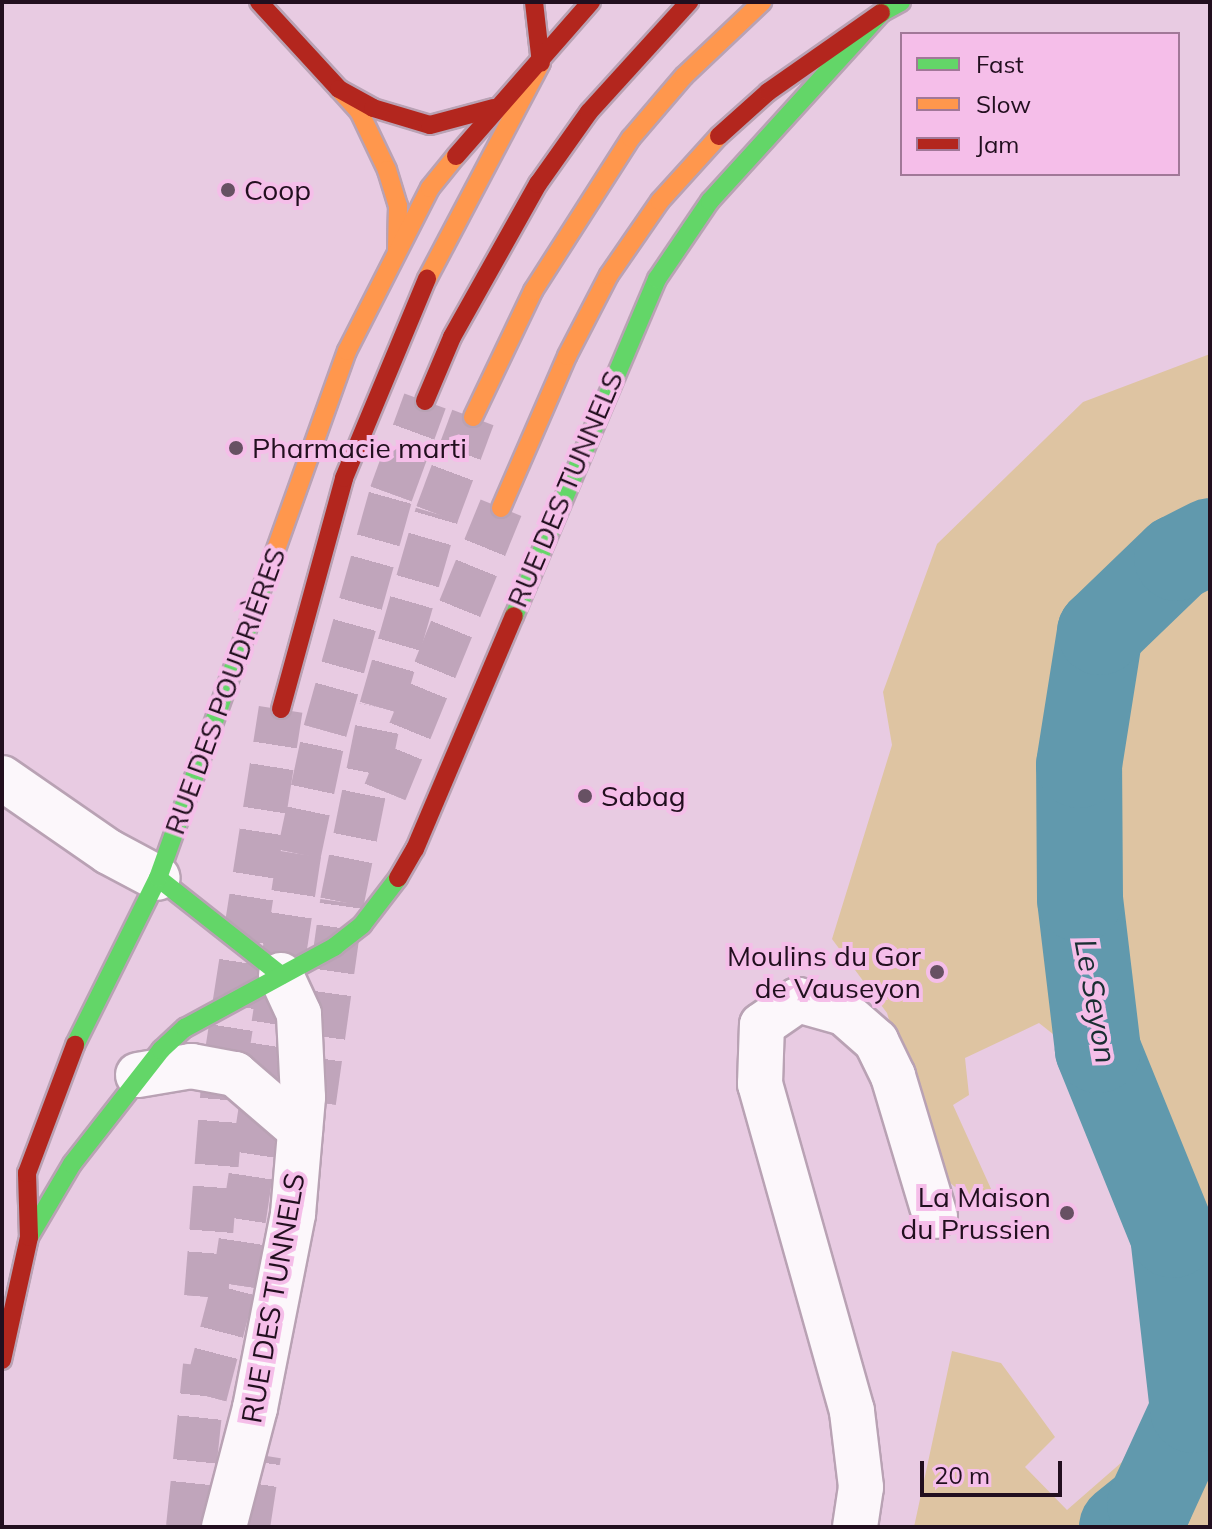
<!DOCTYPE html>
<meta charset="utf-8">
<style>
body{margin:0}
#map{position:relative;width:1212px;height:1529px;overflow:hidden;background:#e8cbe2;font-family:Mulish,sans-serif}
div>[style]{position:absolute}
.green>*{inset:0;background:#dec4a2}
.river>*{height:86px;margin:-43px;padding:0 43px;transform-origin:43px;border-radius:43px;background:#6199ad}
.highway-tunnel>*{height:44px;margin-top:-22px;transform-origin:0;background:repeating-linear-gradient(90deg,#c0a5bb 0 44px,transparent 0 66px)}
.roads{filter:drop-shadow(2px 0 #b9a2b4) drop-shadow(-2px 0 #b9a2b4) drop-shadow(0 2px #b9a2b4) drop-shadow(0 -2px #b9a2b4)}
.street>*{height:44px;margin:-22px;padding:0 22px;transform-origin:22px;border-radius:22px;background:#fcf7fb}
.fast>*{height:18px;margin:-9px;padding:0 9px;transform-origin:9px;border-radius:9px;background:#63d668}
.slow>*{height:18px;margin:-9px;padding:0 9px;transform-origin:9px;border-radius:9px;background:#ff974d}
.jam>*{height:18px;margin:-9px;padding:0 9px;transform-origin:9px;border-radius:9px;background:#b3261e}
.dots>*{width:22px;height:22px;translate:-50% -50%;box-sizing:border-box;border:4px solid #f5bee9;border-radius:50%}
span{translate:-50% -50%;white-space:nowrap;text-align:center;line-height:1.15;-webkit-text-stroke:8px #f5bee9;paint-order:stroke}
.poi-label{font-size:28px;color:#220f1f}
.left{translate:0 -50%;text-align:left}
.right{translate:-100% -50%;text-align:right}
.street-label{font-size:28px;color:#220f1f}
.water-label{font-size:30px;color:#192e32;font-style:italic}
.frame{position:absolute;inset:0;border:4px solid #220f1f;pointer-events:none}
.legend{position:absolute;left:900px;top:32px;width:280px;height:144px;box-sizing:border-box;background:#f5bee9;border:2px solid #a17898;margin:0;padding:10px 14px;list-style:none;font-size:24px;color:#220f1f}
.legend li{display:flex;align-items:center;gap:16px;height:40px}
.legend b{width:40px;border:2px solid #a17898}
.scale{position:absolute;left:920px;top:1461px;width:142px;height:36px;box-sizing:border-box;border:4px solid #220f1f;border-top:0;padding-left:10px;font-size:24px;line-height:28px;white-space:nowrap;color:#220f1f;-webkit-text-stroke:6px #f5bee9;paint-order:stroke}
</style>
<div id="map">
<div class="green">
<div style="clip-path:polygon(1210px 354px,1210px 1527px,914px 1527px,952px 1351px,1001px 1363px,1055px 1437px,1025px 1467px,1067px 1510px,1122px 1462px,1165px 1375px,1162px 1265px,1087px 1061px,1039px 1023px,965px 1058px,969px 1095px,953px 1105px,992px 1191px,979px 1207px,936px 1171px,887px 1013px,832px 939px,892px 745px,883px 692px,937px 544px,1083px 402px)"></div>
</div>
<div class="river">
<div style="left:1122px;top:1527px;width:36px;rotate:-39deg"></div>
<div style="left:1150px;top:1504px;width:103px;rotate:-65.4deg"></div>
<div style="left:1193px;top:1410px;width:176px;rotate:-96.5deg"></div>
<div style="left:1173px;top:1235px;width:200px;rotate:-112.1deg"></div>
<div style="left:1098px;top:1050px;width:152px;rotate:-96.8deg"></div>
<div style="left:1080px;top:899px;width:134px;rotate:-90.4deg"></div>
<div style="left:1079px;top:765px;width:135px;rotate:-81deg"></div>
<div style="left:1100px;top:632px;width:107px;rotate:-43.9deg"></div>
<div style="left:1177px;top:558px;width:37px;rotate:-27deg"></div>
</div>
<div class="highway-tunnel">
<div style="left:385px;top:792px;width:307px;rotate:-67.8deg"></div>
<div style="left:314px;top:1102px;width:202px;rotate:-82deg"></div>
<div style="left:342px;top:902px;width:198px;rotate:-78.6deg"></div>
<div style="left:381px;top:708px;width:202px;rotate:-73.9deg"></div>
<div style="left:437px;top:514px;width:103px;rotate:-69.6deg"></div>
<div style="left:206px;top:1297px;width:227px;rotate:-85.4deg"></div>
<div style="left:224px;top:1071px;width:366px;rotate:-81.1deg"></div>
<div style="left:205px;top:1396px;width:115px;rotate:-75.4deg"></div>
<div style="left:234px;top:1285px;width:436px;rotate:-81.4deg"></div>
<div style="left:299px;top:854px;width:126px;rotate:-78.1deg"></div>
<div style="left:325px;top:731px;width:246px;rotate:-74.4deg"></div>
<div style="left:391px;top:494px;width:99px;rotate:-69.9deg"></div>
<div style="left:188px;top:1527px;width:162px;rotate:-84deg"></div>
<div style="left:248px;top:1527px;width:73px;rotate:-81.3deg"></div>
</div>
<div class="roads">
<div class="street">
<div style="left:2px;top:778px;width:130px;rotate:34.7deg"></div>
<div style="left:109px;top:852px;width:55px;rotate:28deg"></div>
<div style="left:138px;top:1075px;width:54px;rotate:-9.6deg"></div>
<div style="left:191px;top:1066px;width:45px;rotate:10.3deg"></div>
<div style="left:235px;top:1074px;width:86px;rotate:40.7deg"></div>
<div style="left:224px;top:1527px;width:123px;rotate:-75.4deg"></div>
<div style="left:255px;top:1408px;width:198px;rotate:-78.9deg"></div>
<div style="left:293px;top:1214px;width:117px;rotate:-85.1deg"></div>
<div style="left:303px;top:1097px;width:83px;rotate:-92.8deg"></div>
<div style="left:299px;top:1014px;width:43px;rotate:-114.8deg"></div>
<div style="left:855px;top:1527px;width:40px;rotate:-81.5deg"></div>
<div style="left:861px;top:1487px;width:77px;rotate:-96.8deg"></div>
<div style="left:852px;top:1411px;width:340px;rotate:-105.7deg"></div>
<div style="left:760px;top:1084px;width:59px;rotate:-88.1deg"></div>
<div style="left:762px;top:1025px;width:44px;rotate:-34.8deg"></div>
<div style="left:798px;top:1000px;width:48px;rotate:15.8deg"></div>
<div style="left:844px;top:1013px;width:43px;rotate:41.2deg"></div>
<div style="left:876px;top:1041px;width:39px;rotate:64deg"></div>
<div style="left:893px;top:1076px;width:146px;rotate:73.3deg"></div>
</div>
<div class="fast">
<div style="left:514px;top:616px;width:366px;rotate:-67deg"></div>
<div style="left:657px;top:279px;width:94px;rotate:-55.8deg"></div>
<div style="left:710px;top:201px;width:254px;rotate:-47.7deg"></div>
<div style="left:881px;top:13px;width:23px;rotate:-29deg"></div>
<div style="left:158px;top:878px;width:157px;rotate:38.3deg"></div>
<div style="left:75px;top:1045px;width:186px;rotate:-63.6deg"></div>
<div style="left:158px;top:878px;width:320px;rotate:-70.3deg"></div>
<div style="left:29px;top:1237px;width:85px;rotate:-59.5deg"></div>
<div style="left:72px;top:1164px;width:145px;rotate:-52deg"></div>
<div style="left:161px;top:1050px;width:33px;rotate:-43deg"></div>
<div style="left:185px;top:1028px;width:170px;rotate:-28.5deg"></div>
<div style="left:334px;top:947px;width:36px;rotate:-38deg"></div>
<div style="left:362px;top:925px;width:59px;rotate:-52.5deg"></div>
</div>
<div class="slow">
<div style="left:339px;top:89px;width:30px;rotate:48deg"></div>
<div style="left:359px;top:111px;width:65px;rotate:64.6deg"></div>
<div style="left:387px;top:170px;width:38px;rotate:73deg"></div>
<div style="left:398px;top:206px;width:45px;rotate:91.3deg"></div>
<div style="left:427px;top:279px;width:244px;rotate:-62.2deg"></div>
<div style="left:473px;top:417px;width:140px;rotate:-64.5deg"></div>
<div style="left:533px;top:291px;width:182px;rotate:-57.4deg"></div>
<div style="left:631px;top:138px;width:82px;rotate:-49.5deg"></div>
<div style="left:684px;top:76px;width:108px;rotate:-43.5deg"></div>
<div style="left:501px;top:508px;width:166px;rotate:-66.5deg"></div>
<div style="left:567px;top:356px;width:91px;rotate:-62.6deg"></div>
<div style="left:609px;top:275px;width:90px;rotate:-55.4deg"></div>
<div style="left:660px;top:201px;width:88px;rotate:-47.8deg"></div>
<div style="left:266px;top:577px;width:240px;rotate:-70.3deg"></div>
<div style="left:347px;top:351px;width:183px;rotate:-63deg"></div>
<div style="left:430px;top:188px;width:41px;rotate:-50.9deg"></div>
</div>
<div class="jam">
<div style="left:259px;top:2px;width:118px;rotate:47.4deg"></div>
<div style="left:339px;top:89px;width:39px;rotate:29deg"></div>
<div style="left:373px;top:108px;width:59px;rotate:16.6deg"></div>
<div style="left:430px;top:125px;width:66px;rotate:-14.9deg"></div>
<div style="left:534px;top:2px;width:61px;rotate:83.5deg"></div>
<div style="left:719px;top:136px;width:66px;rotate:-41.9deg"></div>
<div style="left:768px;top:92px;width:138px;rotate:-35deg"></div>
<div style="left:456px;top:156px;width:205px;rotate:-48.8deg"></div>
<div style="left:425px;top:401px;width:69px;rotate:-67.1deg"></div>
<div style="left:452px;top:337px;width:176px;rotate:-60.7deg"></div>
<div style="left:538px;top:184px;width:88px;rotate:-54.7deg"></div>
<div style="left:589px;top:112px;width:149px;rotate:-47.7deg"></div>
<div style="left:281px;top:709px;width:239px;rotate:-74.7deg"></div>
<div style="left:344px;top:478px;width:216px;rotate:-67.4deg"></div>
<div style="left:398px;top:878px;width:34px;rotate:-60deg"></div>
<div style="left:415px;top:849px;width:253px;rotate:-67deg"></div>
<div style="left:2px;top:1360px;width:126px;rotate:-77.6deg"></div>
<div style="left:29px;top:1237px;width:64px;rotate:-91.8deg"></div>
<div style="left:27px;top:1173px;width:137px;rotate:-69.4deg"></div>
</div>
</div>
<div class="dots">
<div style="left:228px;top:190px;background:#675163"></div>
<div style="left:236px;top:448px;background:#675163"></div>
<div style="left:585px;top:796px;background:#675163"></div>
<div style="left:937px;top:972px;background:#675163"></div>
<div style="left:1067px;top:1213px;background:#675163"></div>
</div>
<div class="poi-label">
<span class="left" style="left:244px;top:190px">Coop</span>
<span class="left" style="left:252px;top:448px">Pharmacie marti</span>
<span class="left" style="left:601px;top:796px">Sabag</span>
<span class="right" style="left:921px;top:972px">Moulins du Gor<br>de Vauseyon</span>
<span class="right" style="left:1051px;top:1213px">La Maison<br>du Prussien</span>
</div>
<div class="street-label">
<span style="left:565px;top:489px;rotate:-67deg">RUE DES TUNNELS</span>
<span style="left:225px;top:691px;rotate:-70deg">RUE DES POUDRIÈRES</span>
<span style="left:273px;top:1298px;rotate:-80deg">RUE DES TUNNELS</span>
</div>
<div class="water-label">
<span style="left:1096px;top:1001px;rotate:80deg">Le Seyon</span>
</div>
<div class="frame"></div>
<ul class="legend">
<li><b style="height:10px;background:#63d668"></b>Fast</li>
<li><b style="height:10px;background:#ff974d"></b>Slow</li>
<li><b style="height:10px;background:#b3261e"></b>Jam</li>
</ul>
<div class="scale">20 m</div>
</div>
